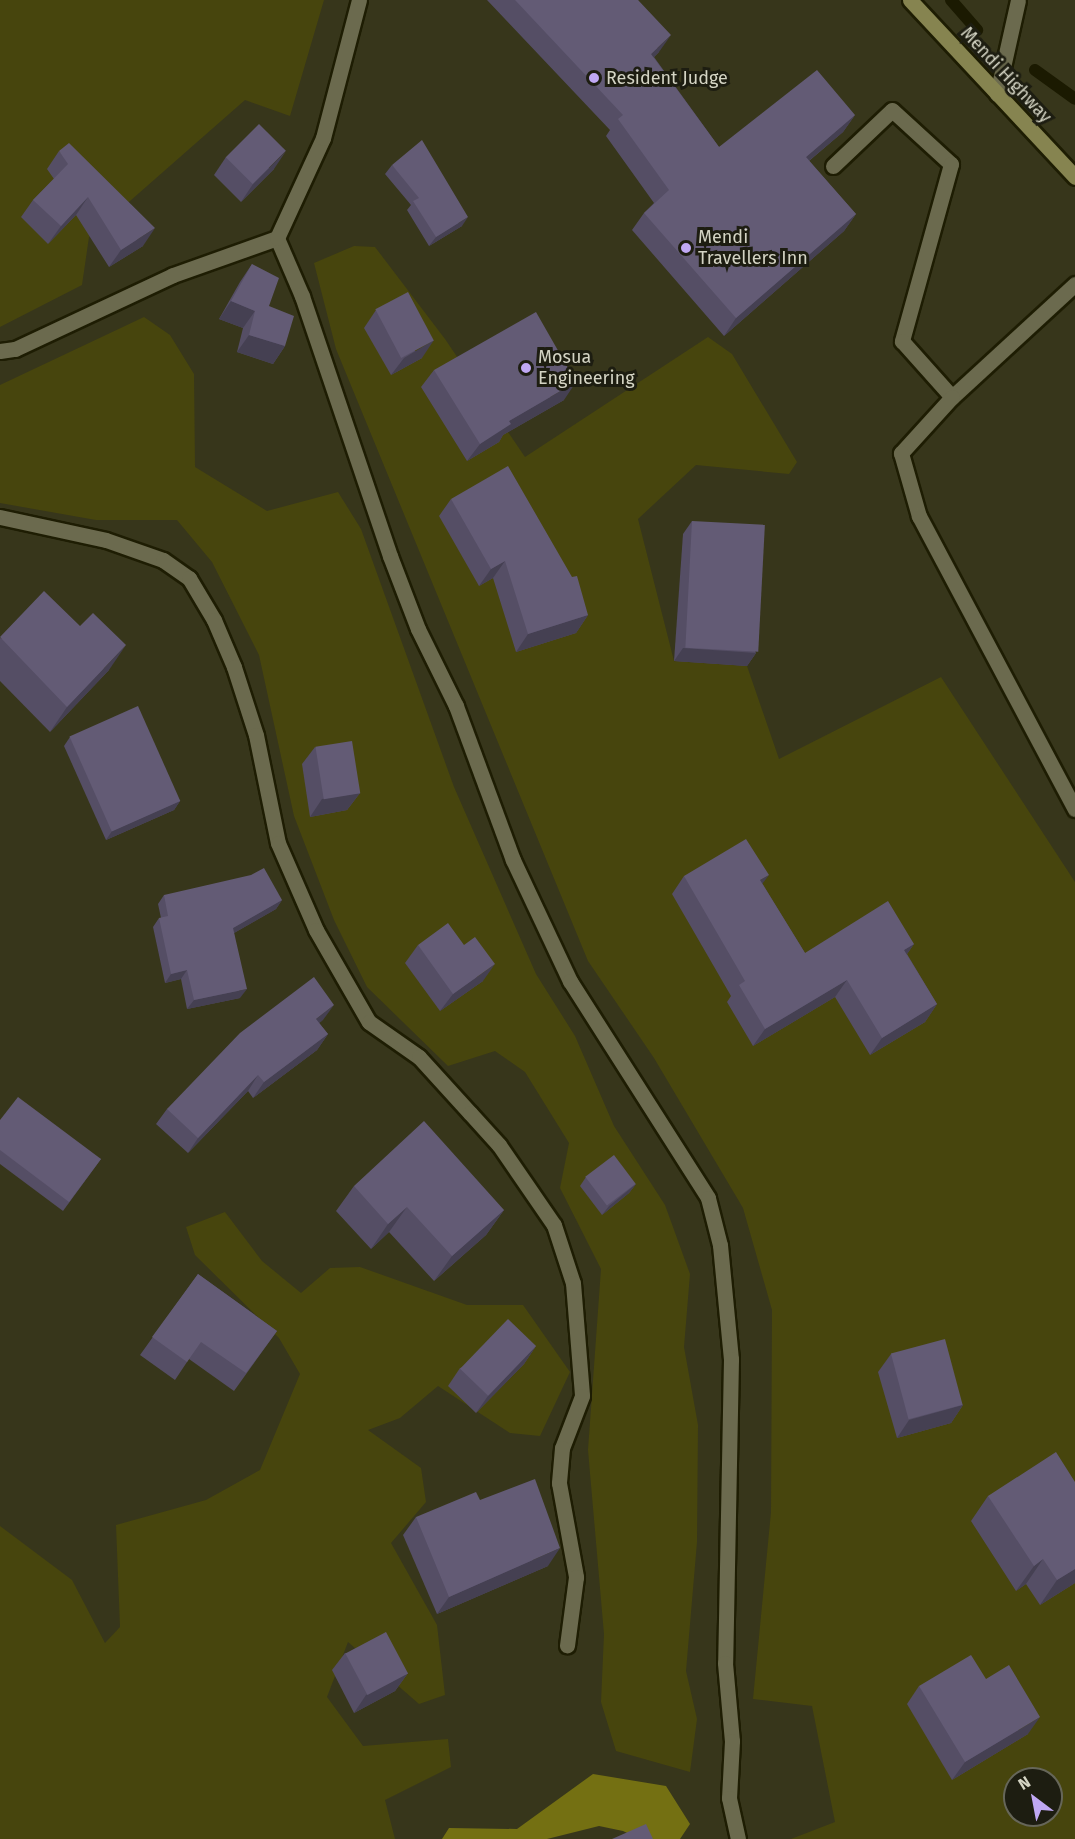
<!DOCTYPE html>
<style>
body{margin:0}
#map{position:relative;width:1075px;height:1839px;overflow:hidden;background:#37361b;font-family:"Fira Sans",sans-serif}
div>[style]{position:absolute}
.green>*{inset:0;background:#47450d}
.forest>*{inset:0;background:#747012}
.stream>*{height:12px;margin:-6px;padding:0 6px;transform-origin:6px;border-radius:6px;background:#1b1a01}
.roads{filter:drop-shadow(2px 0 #1e1d03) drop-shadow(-2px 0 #1e1d03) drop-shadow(0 2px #1e1d03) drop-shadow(0 -2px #1e1d03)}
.lane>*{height:15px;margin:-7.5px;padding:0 7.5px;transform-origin:7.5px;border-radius:7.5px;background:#6b6a4e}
.street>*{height:15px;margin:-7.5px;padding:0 7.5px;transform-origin:7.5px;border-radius:7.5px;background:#6b6a4e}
.secondary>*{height:15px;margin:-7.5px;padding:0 7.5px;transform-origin:7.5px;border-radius:7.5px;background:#868450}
.wall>*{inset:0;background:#554e65}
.shaded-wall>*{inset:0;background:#454052}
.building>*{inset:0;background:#635b75;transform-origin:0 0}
.dots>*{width:16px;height:16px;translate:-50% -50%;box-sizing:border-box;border:3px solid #1d1d11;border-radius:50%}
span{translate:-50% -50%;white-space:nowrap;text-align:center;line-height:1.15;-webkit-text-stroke:6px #1d1d11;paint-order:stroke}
.street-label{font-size:18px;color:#d4d4c4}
.poi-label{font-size:18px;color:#d4d4c4}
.left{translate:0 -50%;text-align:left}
.north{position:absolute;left:1003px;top:1767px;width:60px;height:60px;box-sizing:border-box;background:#1d1d11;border:2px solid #666659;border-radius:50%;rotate:328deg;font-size:16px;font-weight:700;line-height:24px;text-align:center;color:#d4d4c4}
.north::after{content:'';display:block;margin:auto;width:21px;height:27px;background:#c0a8f3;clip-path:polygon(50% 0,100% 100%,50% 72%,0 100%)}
</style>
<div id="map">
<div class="green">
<div style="clip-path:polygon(0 0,324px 0,290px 116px,245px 100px,89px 237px,82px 285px,0 327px)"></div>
<div style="clip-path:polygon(evenodd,354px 246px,375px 247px,445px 339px,525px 457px,708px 337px,732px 354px,797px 462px,789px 474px,696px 465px,638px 519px,674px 661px,747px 666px,779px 759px,941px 677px,1075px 882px,1075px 1839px,791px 1839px,835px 1822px,812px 1706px,753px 1699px,771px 1512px,772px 1310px,743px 1208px,654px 1058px,588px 961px,336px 349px,314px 263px,354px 246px,1015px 1779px,1051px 1779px,1051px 1815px,1015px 1815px,1015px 1779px)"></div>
<div style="clip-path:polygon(144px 317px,170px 335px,194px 374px,195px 467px,267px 511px,338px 492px,361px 529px,454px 787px,536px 974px,575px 1036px,614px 1126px,665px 1205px,690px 1274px,684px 1347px,698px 1425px,697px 1542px,686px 1671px,697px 1719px,690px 1772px,616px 1751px,601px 1702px,604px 1634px,588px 1450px,601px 1269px,560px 1188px,569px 1143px,525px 1072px,495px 1051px,448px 1066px,367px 987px,334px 920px,294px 816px,259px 655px,212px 562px,177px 520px,96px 520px,0 503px,0 385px)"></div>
<div style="clip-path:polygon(225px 1212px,262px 1261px,301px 1293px,330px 1268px,360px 1267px,467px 1305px,523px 1305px,570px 1372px,540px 1436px,510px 1433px,438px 1386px,400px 1418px,368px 1430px,421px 1468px,426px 1502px,391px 1543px,437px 1625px,445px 1695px,419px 1704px,348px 1642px,327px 1697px,363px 1746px,448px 1739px,451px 1767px,385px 1800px,395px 1839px,0 1839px,0 1526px,72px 1580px,105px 1643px,120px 1627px,116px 1525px,206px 1500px,260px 1470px,300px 1374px,279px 1338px,195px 1255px,186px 1227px)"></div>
</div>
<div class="forest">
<div style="clip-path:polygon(593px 1774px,666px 1786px,690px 1824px,680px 1839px,640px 1839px,623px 1831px,599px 1826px,547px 1839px,442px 1839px,449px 1828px,517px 1829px)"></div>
</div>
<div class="stream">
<div style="left:951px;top:0;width:40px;rotate:49deg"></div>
<div style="left:1035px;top:70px;width:49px;rotate:35.9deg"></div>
</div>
<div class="roads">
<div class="lane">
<div style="left:833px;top:166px;width:81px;rotate:-43.5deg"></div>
<div style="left:892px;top:110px;width:80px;rotate:42.5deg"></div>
<div style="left:951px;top:164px;width:184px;rotate:105.5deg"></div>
<div style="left:902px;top:341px;width:75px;rotate:48.2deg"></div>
</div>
<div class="street">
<div style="left:997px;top:94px;width:96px;rotate:-77.4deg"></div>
<div style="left:277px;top:238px;width:63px;rotate:66.7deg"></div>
<div style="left:302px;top:296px;width:274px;rotate:71.3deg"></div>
<div style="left:390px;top:556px;width:78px;rotate:69deg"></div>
<div style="left:418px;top:629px;width:86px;rotate:63.7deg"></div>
<div style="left:456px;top:706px;width:164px;rotate:69.7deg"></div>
<div style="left:513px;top:860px;width:134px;rotate:64.8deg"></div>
<div style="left:570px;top:981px;width:257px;rotate:57.5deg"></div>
<div style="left:708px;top:1198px;width:49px;rotate:75.7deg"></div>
<div style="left:720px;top:1245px;width:115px;rotate:84.5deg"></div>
<div style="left:731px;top:1359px;width:304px;rotate:91.1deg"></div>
<div style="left:725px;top:1663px;width:78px;rotate:84.9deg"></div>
<div style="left:732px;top:1741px;width:57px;rotate:93deg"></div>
<div style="left:729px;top:1798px;width:42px;rotate:77.6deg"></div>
<div style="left:1075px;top:284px;width:167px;rotate:137.4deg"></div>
<div style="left:952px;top:397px;width:76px;rotate:132.3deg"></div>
<div style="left:901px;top:453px;width:66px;rotate:74.1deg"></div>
<div style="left:919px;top:516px;width:332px;rotate:62deg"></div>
<div style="left:0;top:351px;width:15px;rotate:-8deg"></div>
<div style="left:15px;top:349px;width:174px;rotate:-25.1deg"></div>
<div style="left:173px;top:275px;width:110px;rotate:-19.6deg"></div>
<div style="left:277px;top:238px;width:110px;rotate:-65.3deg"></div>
<div style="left:323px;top:138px;width:143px;rotate:-75.4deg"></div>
<div style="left:0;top:517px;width:108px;rotate:12.2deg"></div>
<div style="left:106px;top:540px;width:60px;rotate:19.3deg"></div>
<div style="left:163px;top:560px;width:32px;rotate:35deg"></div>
<div style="left:189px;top:578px;width:49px;rotate:59.2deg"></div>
<div style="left:214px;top:620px;width:51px;rotate:66.9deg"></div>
<div style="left:234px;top:667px;width:71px;rotate:72.1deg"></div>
<div style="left:256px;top:735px;width:110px;rotate:78.5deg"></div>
<div style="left:278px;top:843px;width:95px;rotate:66.4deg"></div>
<div style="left:316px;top:930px;width:106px;rotate:60.1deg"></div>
<div style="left:369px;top:1022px;width:61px;rotate:35deg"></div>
<div style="left:419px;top:1057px;width:76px;rotate:47.7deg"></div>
<div style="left:470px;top:1113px;width:43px;rotate:47.8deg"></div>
<div style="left:499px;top:1145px;width:97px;rotate:55.5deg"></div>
<div style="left:554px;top:1225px;width:61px;rotate:71.9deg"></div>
<div style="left:573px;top:1283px;width:113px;rotate:85.4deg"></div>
<div style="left:582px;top:1396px;width:56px;rotate:111deg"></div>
<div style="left:562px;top:1448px;width:35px;rotate:95deg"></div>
<div style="left:559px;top:1483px;width:96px;rotate:79.7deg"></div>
<div style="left:576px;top:1577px;width:69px;rotate:97.5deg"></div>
</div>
<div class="secondary">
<div style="left:910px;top:0;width:242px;rotate:47deg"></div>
</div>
</div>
<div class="wall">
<div style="clip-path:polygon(487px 0,638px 0,659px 52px,654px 57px,719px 147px,855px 115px,843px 132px,809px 161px,856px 214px,844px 231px,724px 336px,632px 230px,644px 213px,654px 203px,606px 136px,610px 130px)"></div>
<div style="clip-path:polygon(59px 151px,143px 246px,109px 267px,76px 215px,48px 244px,21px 217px,33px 200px,54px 179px,47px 169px)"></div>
<div style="clip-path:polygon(226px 157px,274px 169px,241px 202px,214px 175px)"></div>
<div style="clip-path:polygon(392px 165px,462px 226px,429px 246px,407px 210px,411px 205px,385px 174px)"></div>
<div style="clip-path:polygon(252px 264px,285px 346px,273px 364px,237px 352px,243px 328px,219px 319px,240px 282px)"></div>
<div style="clip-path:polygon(376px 310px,422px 358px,391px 375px,364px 328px)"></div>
<div style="clip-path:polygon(434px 370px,564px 400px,503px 435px,499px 442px,467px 461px,421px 387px)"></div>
<div style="clip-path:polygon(451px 499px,588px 615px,576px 633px,516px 652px,493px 578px,479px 586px,439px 516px)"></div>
<div style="clip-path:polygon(692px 521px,756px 653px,747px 666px,674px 661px,683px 534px)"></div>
<div style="clip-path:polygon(0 638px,109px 670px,50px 732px,0 681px)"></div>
<div style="clip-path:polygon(70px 737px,180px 801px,174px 810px,106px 840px,64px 746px)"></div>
<div style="clip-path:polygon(315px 747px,360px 793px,347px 810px,310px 817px,302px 764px)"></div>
<div style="clip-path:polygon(684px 876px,762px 883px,805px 953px,914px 944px,907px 954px,937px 1004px,925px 1022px,870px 1055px,835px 997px,753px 1046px,727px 1002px,731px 996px,672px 894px)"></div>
<div style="clip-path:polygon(164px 895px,282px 900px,276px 909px,234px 933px,240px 998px,187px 1009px,181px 979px,165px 983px,153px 927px,159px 918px,161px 918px,158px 904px)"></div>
<div style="clip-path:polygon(418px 945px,483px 981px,440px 1011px,405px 963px)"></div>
<div style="clip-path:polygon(323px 1020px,319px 1023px,328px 1034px,317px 1050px,253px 1098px,248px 1091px,188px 1153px,156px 1124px,167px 1109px)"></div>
<div style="clip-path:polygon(0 1120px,101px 1159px,63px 1211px,0 1164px)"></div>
<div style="clip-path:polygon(586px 1177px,636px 1184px,629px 1193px,602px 1215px,580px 1186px)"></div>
<div style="clip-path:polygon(354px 1186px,504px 1210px,486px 1235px,434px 1281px,389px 1232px,371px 1249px,336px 1211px)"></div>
<div style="clip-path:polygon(198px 1274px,277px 1331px,234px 1391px,189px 1359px,175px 1380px,140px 1355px)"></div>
<div style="clip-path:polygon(536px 1346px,524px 1364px,476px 1413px,448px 1386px,460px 1368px)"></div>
<div style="clip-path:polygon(891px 1354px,963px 1405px,951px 1423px,897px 1438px,878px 1372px)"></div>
<div style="clip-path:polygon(1075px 1482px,1075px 1583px,1040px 1605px,1026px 1584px,1016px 1591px,971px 1521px,988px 1496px)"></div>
<div style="clip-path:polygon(416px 1517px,548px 1566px,437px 1614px,403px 1535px)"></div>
<div style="clip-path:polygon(345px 1653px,408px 1673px,395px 1691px,354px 1713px,332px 1670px)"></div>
<div style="clip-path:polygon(919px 1686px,1028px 1734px,952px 1780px,907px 1704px)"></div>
</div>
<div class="shaded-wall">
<div style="clip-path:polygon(671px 35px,659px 52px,639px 71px,651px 54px)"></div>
<div style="clip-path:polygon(855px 115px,843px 132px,793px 174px,806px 157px)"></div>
<div style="clip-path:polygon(286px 151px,274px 169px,241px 202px,253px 184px)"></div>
<div style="clip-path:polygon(88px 197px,76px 215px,48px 244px,61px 226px)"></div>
<div style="clip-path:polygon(856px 214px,844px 231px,724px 336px,736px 318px)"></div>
<div style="clip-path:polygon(468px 217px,462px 226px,429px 246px,436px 237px)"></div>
<div style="clip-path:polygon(155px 228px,143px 246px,109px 267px,121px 250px)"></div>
<div style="clip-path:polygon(231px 301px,255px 311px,243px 328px,219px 319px)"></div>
<div style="clip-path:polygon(249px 335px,285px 346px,273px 364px,237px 352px)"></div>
<div style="clip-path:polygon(434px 340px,422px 358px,391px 375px,404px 358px)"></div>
<div style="clip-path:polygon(576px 382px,564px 400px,503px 435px,499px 442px,467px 461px,480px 444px,509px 421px)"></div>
<div style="clip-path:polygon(505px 561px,493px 578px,479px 586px,491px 569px)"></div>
<div style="clip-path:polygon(588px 615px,576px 633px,516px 652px,528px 634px)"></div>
<div style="clip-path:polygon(126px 645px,109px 670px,50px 732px,67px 707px)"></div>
<div style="clip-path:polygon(683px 648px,756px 653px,747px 666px,674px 661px)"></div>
<div style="clip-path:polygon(360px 793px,347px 810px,310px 817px,322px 799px)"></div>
<div style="clip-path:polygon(180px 801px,174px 810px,106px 840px,112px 831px)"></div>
<div style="clip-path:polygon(769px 875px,756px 892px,760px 880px)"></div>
<div style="clip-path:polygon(282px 900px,276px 909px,227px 937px,233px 928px)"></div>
<div style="clip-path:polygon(914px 944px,902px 961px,904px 950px)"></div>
<div style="clip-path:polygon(495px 964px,483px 981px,440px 1011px,453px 994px)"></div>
<div style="clip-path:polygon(187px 970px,181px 979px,165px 983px,171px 974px)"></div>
<div style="clip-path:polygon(847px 980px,835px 997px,753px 1046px,765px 1029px)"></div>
<div style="clip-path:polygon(247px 989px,240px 998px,187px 1009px,194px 1000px)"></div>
<div style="clip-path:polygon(937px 1004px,925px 1022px,870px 1055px,882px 1038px)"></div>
<div style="clip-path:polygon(334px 1005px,323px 1020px,305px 1034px,316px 1019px)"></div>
<div style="clip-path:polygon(328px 1034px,317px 1050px,253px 1098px,264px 1082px)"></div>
<div style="clip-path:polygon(258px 1075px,248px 1091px,188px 1153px,198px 1138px)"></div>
<div style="clip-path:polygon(636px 1184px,629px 1193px,602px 1215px,609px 1206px)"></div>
<div style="clip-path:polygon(407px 1207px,389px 1232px,371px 1249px,388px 1224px)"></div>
<div style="clip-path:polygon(504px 1210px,486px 1235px,434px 1281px,452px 1256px)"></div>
<div style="clip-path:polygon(536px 1346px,524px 1364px,476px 1413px,488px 1396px)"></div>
<div style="clip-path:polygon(963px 1405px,951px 1423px,897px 1438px,909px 1420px)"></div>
<div style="clip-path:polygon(560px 1548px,548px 1566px,437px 1614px,449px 1597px)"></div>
<div style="clip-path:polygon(1043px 1559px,1026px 1584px,1016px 1591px,1034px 1566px)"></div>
<div style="clip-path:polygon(1075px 1569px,1075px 1583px,1040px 1605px,1057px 1580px)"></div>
<div style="clip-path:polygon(408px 1673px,395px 1691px,354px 1713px,366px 1695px)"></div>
<div style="clip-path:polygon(1040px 1717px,1028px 1734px,952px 1780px,965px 1762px)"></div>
</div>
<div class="building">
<div style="clip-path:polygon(515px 0,638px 0,671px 35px,651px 54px,719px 147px,817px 70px,855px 115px,806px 157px,856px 214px,736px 318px,644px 213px,669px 190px,618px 119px,623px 115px)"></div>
<div style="left:259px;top:124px;width:38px;height:47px;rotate:45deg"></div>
<div style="clip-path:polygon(422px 140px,468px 217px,436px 237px,413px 201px,419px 198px,392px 165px)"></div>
<div style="clip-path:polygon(69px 143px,155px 228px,121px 250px,88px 197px,61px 226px,33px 200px,68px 164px,59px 151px)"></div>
<div style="clip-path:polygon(252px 264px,279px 278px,269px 306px,294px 316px,285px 346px,249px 335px,255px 311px,231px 301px)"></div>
<div style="left:408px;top:292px;width:55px;height:37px;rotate:62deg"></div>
<div style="clip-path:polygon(536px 312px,576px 382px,509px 421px,511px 424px,480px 444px,434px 370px)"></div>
<div style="clip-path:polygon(508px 466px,572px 577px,577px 576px,588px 615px,528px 634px,505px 561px,491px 569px,451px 499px)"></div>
<div style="left:692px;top:521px;width:73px;height:127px;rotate:3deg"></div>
<div style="clip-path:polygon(44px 591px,80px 626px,93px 613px,126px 645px,67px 707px,0 637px)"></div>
<div style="left:138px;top:706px;width:104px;height:75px;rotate:66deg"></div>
<div style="left:352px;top:741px;width:53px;height:37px;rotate:81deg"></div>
<div style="clip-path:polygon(746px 839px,769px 875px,760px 880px,805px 953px,888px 901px,914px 944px,904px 950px,937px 1004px,882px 1038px,847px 980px,765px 1029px,739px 985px,745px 981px,684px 876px)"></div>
<div style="clip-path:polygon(264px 868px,282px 900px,233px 928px,247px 989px,194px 1000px,187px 970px,171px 974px,159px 918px,168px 916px,164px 895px,251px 875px)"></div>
<div style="clip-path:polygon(448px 923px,464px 945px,475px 937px,495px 964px,453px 994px,418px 945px)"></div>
<div style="clip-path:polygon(314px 977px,334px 1005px,316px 1019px,328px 1034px,264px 1082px,258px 1075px,198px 1138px,167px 1109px,240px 1033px)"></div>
<div style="clip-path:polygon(18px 1097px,101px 1159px,69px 1202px,0 1150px,0 1120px)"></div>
<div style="clip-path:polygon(424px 1121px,504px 1210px,452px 1256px,407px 1207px,388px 1224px,354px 1186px)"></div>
<div style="left:614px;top:1155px;width:36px;height:36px;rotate:53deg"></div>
<div style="clip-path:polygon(198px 1274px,277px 1331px,246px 1373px,201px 1342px,187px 1362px,152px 1337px)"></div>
<div style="left:508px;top:1319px;width:39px;height:69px;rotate:44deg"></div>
<div style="left:945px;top:1339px;width:68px;height:56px;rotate:75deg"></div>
<div style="clip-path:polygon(1056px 1452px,1075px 1482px,1075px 1569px,1057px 1580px,1043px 1559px,1034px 1566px,988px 1496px)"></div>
<div style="clip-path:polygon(535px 1479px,560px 1548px,449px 1597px,416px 1517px,476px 1492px,480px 1500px)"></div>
<div style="left:386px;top:1632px;width:47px;height:46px;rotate:62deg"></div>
<div style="clip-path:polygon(971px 1655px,986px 1679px,1009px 1665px,1040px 1717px,965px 1762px,919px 1686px)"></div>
<div style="clip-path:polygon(646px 1824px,653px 1839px,612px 1839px)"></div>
</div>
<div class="dots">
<div style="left:594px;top:78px;background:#c0a8f3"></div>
<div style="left:686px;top:248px;background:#c0a8f3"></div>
<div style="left:526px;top:368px;background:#c0a8f3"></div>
</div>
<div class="street-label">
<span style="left:1006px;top:75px;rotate:47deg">Mendi Highway</span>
</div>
<div class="poi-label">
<span class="left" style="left:606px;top:78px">Resident Judge</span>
<span class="left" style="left:698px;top:248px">Mendi<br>Travellers Inn</span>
<span class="left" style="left:538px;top:368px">Mosua<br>Engineering</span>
</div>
<div class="north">N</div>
</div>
